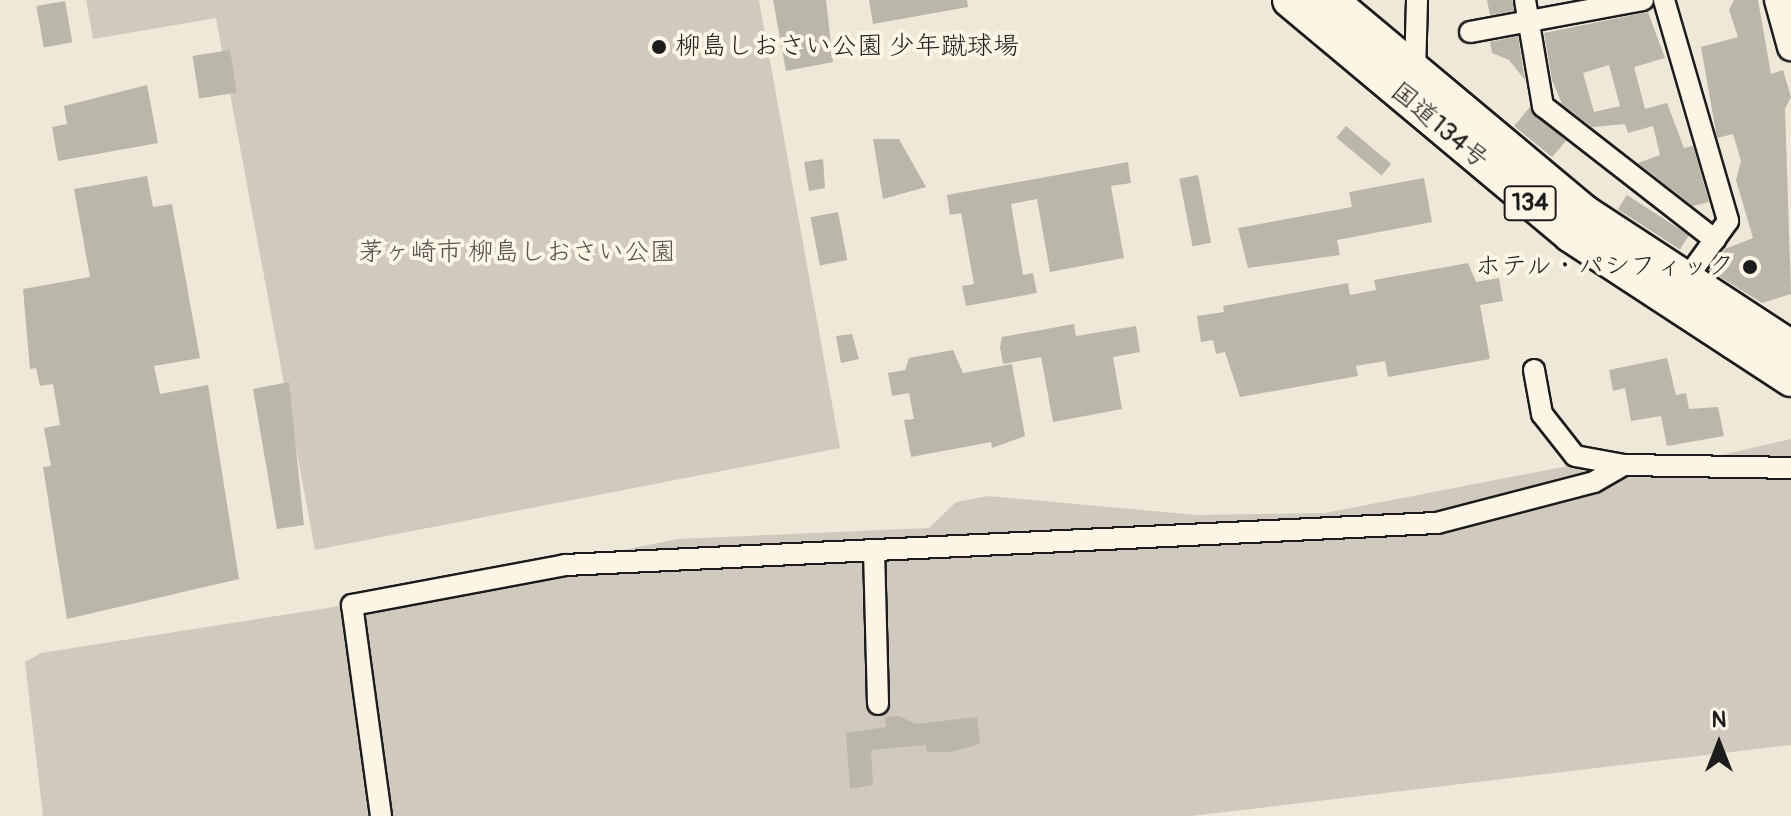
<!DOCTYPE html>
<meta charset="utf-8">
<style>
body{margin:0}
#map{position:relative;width:1791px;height:816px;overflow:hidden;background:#eee8d9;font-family:Pangolin,"Klee One",sans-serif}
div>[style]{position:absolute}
.green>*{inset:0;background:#cfcabd}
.building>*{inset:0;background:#bab6aa;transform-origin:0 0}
.roads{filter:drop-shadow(2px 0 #1c1c1c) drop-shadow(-2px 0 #1c1c1c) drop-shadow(0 2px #1c1c1c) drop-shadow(0 -2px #1c1c1c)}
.minor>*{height:20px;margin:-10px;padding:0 10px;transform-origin:10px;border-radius:10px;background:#fcf5e5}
.tertiary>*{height:26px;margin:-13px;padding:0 13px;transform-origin:13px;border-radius:13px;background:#fcf5e5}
.trunk>*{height:34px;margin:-17px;padding:0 17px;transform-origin:17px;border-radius:17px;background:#fcf5e5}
.dots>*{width:22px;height:22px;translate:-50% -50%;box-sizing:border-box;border:4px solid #fcf5e5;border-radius:50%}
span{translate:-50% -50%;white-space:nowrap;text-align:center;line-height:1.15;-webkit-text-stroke:8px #fcf5e5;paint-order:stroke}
.shield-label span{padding:2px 6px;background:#fcf5e5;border:2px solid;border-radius:6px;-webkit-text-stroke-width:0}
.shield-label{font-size:24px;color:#1c1c1c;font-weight:700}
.poi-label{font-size:26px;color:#1c1c1c}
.left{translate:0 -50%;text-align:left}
.right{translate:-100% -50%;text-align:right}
.street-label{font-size:26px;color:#1c1c1c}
.park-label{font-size:26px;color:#52504c}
.north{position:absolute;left:1679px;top:704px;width:80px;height:80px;-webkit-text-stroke:6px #fcf5e5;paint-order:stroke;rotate:0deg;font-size:22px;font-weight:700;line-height:32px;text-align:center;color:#1c1c1c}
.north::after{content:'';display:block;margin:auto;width:28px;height:36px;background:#1c1c1c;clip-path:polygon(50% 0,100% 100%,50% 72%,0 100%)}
</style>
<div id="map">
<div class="green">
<div style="clip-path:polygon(86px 0,759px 0,840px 448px,315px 550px,216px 18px,93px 39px)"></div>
<div style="clip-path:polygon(1791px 439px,1791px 745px,1191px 816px,43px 816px,25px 662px,41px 653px,328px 608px,678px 539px,929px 528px,956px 502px,988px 496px,1197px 515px,1325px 513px,1578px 464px,1622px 478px)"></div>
</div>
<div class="building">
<div style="clip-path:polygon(773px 0,826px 0,833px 62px,786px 71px)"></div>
<div style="clip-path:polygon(869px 0,967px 0,968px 7px,873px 24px)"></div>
<div style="clip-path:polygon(1487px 0,1512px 0,1514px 11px,1490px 15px)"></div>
<div style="clip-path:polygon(1734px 0,1758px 0,1771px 74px,1783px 70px,1791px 97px,1785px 109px,1791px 294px,1762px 303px,1709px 270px,1725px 249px,1753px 238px,1736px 180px,1741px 161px,1733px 134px,1717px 138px,1701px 47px,1738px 37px,1729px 10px)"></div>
<div style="left:65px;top:1px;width:42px;height:29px;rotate:80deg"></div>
<div style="clip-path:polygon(evenodd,1648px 12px,1665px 58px,1634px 67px,1645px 109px,1667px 103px,1684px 148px,1693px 146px,1709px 202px,1693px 206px,1638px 163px,1660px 155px,1653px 126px,1628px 133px,1625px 124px,1592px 127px,1562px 104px,1552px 80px,1544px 33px,1648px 12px,1609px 65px,1620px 106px,1594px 112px,1583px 73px,1609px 65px)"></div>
<div style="clip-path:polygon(1518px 36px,1525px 80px,1509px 60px,1492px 53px,1490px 42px)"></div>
<div style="left:230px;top:50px;width:43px;height:38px;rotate:81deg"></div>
<div style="clip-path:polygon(147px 85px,158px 143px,58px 161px,52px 127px,67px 124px,64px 106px)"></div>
<div style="clip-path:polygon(1530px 107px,1566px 141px,1552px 157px,1514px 126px)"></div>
<div style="left:1346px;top:126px;width:59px;height:15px;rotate:40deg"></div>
<div style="clip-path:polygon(873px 139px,899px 139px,926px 187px,883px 199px)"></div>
<div style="clip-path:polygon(823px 159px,825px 188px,809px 191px,804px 162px)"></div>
<div style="clip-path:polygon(1128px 162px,1131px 183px,1111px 186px,1124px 258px,1050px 272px,1037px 199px,1011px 204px,1023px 275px,1033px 273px,1037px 293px,966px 306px,962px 286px,974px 284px,961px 213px,950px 215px,947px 195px)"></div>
<div style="left:1198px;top:175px;width:69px;height:19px;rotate:79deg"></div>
<div style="clip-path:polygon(147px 176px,153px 207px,172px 204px,200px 358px,154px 366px,160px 394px,208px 385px,239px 579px,67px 619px,43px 467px,51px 466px,44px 428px,60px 425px,53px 384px,40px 386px,36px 368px,30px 369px,23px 289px,90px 277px,74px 189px)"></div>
<div style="clip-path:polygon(1424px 178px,1432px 222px,1337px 240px,1340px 255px,1248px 268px,1238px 228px,1352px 207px,1349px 192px)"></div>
<div style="left:1627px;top:195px;width:74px;height:17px;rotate:33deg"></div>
<div style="left:838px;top:212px;width:49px;height:28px;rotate:79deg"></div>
<div style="clip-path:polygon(1468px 263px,1476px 282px,1499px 278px,1503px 301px,1480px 305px,1490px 359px,1388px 377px,1385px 361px,1356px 366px,1358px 376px,1240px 397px,1225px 352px,1216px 354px,1213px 340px,1201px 342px,1197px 316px,1224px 312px,1223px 306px,1348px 283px,1350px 295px,1376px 290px,1374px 280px)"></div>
<div style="clip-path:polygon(1074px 324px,1076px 336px,1136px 326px,1140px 352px,1113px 357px,1122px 409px,1053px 422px,1041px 357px,1003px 364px,1000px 347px,1002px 337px)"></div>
<div style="clip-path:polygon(852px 334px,859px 359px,841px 363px,836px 336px)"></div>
<div style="clip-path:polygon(953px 350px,963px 373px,1012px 364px,1025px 436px,992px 448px,991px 442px,911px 457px,904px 420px,914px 419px,909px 393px,892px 396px,888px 373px,905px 370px,909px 358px)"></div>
<div style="clip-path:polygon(1667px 358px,1676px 395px,1686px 393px,1689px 409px,1718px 407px,1724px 436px,1667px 446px,1661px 416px,1631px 421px,1625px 388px,1613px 391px,1609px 370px)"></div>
<div style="clip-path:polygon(289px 382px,304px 525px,277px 529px,253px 389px)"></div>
<div style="clip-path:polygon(899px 716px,916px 724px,977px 717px,980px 744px,951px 752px,927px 752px,926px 745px,871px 750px,873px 785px,850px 789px,846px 733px,886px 727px,885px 717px)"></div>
</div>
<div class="roads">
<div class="minor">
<div style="left:1525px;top:0;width:108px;rotate:80.4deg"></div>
<div style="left:1543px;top:106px;width:218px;rotate:37.9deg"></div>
<div style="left:1664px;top:0;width:230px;rotate:73.8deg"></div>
<div style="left:1728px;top:221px;width:75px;rotate:125.8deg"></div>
<div style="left:1470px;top:32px;width:176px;rotate:-10.5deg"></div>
<div style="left:1415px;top:72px;width:72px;rotate:-88.4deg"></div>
<div style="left:1534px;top:370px;width:45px;rotate:79.7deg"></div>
<div style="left:1542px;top:414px;width:53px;rotate:51.8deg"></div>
<div style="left:1575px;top:456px;width:50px;rotate:10.4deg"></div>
<div style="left:1624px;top:465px;width:167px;rotate:1deg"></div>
<div style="left:874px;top:550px;width:154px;rotate:88.5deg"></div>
<div style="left:381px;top:816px;width:213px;rotate:-97.8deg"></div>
<div style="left:352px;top:605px;width:217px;rotate:-10.6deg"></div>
<div style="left:565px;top:565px;width:873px;rotate:-2.76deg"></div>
<div style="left:1437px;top:523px;width:162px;rotate:-14.6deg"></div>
<div style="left:1594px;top:482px;width:34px;rotate:-30deg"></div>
</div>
<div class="tertiary">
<div style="left:1778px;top:0;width:49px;rotate:74.5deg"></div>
</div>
<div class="trunk">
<div style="left:1290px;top:0;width:366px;rotate:39.9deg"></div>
<div style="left:1571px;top:235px;width:263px;rotate:33.2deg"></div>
<div style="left:1330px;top:0;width:332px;rotate:39.9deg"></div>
<div style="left:1585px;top:213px;width:246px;rotate:33.2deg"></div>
</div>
</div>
<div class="dots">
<div style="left:659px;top:47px;background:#1c1c1c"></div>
<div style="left:1750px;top:267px;background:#1c1c1c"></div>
</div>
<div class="shield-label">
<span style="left:1530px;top:203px">134</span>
</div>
<div class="poi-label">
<span class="left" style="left:675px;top:47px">柳島しおさい公園 少年蹴球場</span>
<span class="right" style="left:1734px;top:267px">ホテル・パシフィック</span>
</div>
<div class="street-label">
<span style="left:1439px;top:126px;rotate:40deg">国道134号</span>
</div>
<div class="park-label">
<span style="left:517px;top:253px">茅ヶ崎市 柳島しおさい公園</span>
</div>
<div class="north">N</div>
</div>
